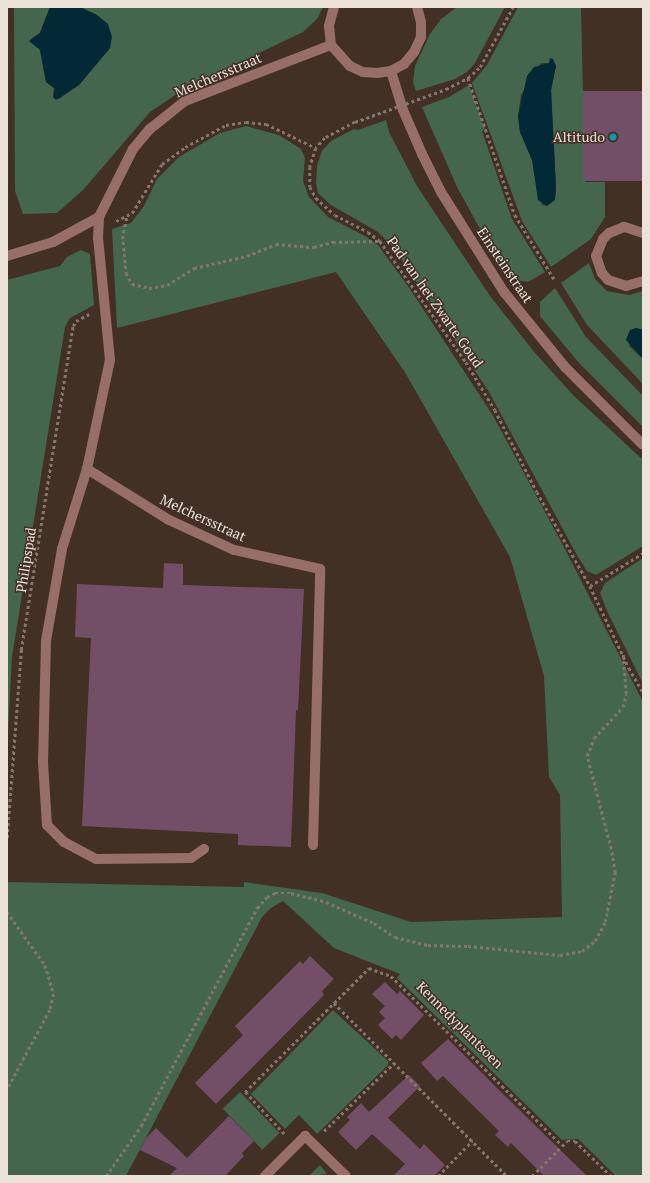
<!DOCTYPE html>
<style>
body{margin:0}
#map{position:relative;width:650px;height:1183px;overflow:hidden;background:#423025;font-family:"PT Serif",serif}
div>[style]{position:absolute}
.green>*{inset:0;background:#43664c;transform-origin:0 0}
.water>*{inset:0;background:#022935}
.building>*{inset:0;background:#734f67;transform-origin:0 0}
.path>*{height:2.5px;margin-top:-1.25px;transform-origin:0;background:repeating-linear-gradient(90deg,#85766c 0 3px,transparent 0 6px)}
.minor>*{height:10px;margin:-5px;padding:0 5px;transform-origin:5px;border-radius:5px;background:#976e68}
.path-bridge>*{height:2.5px;margin-top:-1.25px;transform-origin:0;background:repeating-linear-gradient(90deg,#85766c 0 3px,transparent 0 6px)}
.dots>*{width:11px;height:11px;translate:-50% -50%;box-sizing:border-box;border:2px solid #423025;border-radius:50%}
span{translate:-50% -50%;white-space:nowrap;text-align:center;line-height:1.15;-webkit-text-stroke:3px #423025;paint-order:stroke}
.street-label{font-size:14px;color:#ede2da}
.poi-label{font-size:14px;color:#ede2da}
.right{translate:-100% -50%;text-align:right}
.frame{position:absolute;inset:0;border:8px solid #ede2da;pointer-events:none}
</style>
<div id="map">
<div class="green">
<div style="clip-path:polygon(14px 7px,50px 7px,40px 33px,32px 38px,40px 50px,46px 82px,54px 87px,53px 94px,59px 99px,79px 85px,110px 48px,97px 15px,80px 7px,323px 7px,317px 19px,303px 32px,184px 89px,150px 112px,83px 190px,57px 213px,23px 214px,15px 191px)"></div>
<div style="clip-path:polygon(457px 7px,505px 7px,475px 63px,467px 72px,455px 79px,416px 91px,413px 82px,415px 66px,430px 34px,441px 19px)"></div>
<div style="clip-path:polygon(evenodd,518px 7px,581px 7px,585px 182px,605px 182px,605px 217px,591px 239px,551px 267px,522px 221px,472px 83px,487px 65px,518px 7px,541px 63px,549px 63px,556px 66px,551px 90px,556px 188px,555px 198px,547px 206px,542px 205px,532px 160px,520px 132px,518px 116px,521px 95px,541px 63px)"></div>
<div style="clip-path:polygon(469px 85px,485px 129px,482px 131px,512px 219px,545px 272px,528px 282px,511px 279px,480px 229px,457px 187px,422px 107px,449px 97px)"></div>
<div style="clip-path:polygon(386px 120px,389px 132px,417px 186px,490px 296px,535px 353px,574px 396px,643px 460px,643px 546px,596px 575px,587px 571px,578px 557px,489px 392px,393px 247px,378px 232px,331px 205px,318px 193px,316px 183px,317px 166px,322px 151px,331px 141px,354px 129px,358px 130px)"></div>
<div style="clip-path:polygon(246px 126px,279px 135px,301px 149px,305px 158px,303px 181px,309px 197px,328px 217px,365px 236px,378px 245px,410px 289px,492px 414px,566px 551px,643px 702px,643px 1176px,616px 1176px,578px 1139px,562px 1140px,397px 978px,400px 974px,334px 948px,283px 901px,271px 908px,262px 917px,126px 1176px,7px 1176px,7px 882px,244px 887px,244px 882px,322px 893px,411px 922px,562px 917px,560px 795px,549px 777px,544px 676px,510px 557px,406px 374px,336px 272px,117px 328px,112px 229px,131px 223px,144px 206px,157px 179px,179px 157px,220px 133px)"></div>
<div style="clip-path:polygon(81px 250px,90px 254px,94px 305px,70px 318px,65px 327px,12px 657px,7px 753px,7px 280px,60px 266px,67px 257px)"></div>
<div style="clip-path:polygon(589px 263px,595px 279px,607px 291px,629px 295px,643px 291px,643px 330px,636px 328px,629px 346px,643px 359px,643px 384px,587px 325px,561px 283px)"></div>
<div style="clip-path:polygon(555px 288px,586px 337px,643px 396px,643px 427px,579px 363px,540px 316px,540px 302px)"></div>
<div style="clip-path:polygon(643px 558px,643px 684px,607px 611px,600px 593px,605px 583px)"></div>
<div style="clip-path:polygon(333px 1010px,388px 1061px,388px 1065px,317px 1134px,299px 1115px,285px 1129px,251px 1094px)"></div>
<div style="left:240px;top:1092px;width:57px;height:24px;rotate:46deg"></div>
<div style="clip-path:polygon(320px 1165px,327px 1174px,309px 1176px)"></div>
</div>
<div class="water">
<div style="clip-path:polygon(50px 7px,80px 7px,97px 15px,108px 24px,112px 37px,110px 48px,79px 85px,56px 100px,53px 97px,55px 89px,46px 82px,40px 50px,29px 41px,40px 33px)"></div>
<div style="clip-path:polygon(550px 58px,553px 59px,556px 66px,551px 90px,556px 188px,555px 200px,547px 206px,538px 200px,532px 160px,520px 132px,518px 116px,527px 76px,534px 67px,549px 63px)"></div>
<div style="clip-path:polygon(636px 328px,643px 330px,643px 359px,626px 340px,630px 330px)"></div>
</div>
<div class="building">
<div style="left:643px;top:91px;width:90px;height:60px;rotate:90deg"></div>
<div style="clip-path:polygon(164px 563px,183px 564px,183px 585px,304px 589px,298px 710px,296px 710px,291px 847px,238px 845px,238px 834px,82px 826px,91px 638px,75px 637px,77px 584px,163px 588px)"></div>
<div style="clip-path:polygon(310px 956px,334px 979px,322px 991px,324px 995px,216px 1104px,195px 1083px,243px 1035px,235px 1026px,300px 961px,303px 964px)"></div>
<div style="clip-path:polygon(385px 982px,397px 994px,400px 991px,424px 1015px,401px 1040px,396px 1035px,392px 1039px,378px 1025px,385px 1018px,379px 1012px,385px 1006px,372px 994px)"></div>
<div style="clip-path:polygon(448px 1039px,496px 1087px,587px 1176px,544px 1176px,511px 1143px,508px 1147px,495px 1135px,499px 1131px,443px 1076px,437px 1081px,421px 1063px)"></div>
<div style="clip-path:polygon(409px 1075px,420px 1086px,388px 1118px,420px 1149px,424px 1144px,445px 1165px,434px 1176px,393px 1176px,405px 1164px,372px 1134px,356px 1150px,338px 1132px,350px 1120px,347px 1117px,361px 1103px,369px 1112px)"></div>
<div style="clip-path:polygon(229px 1116px,254px 1141px,242px 1153px,244px 1156px,225px 1176px,169px 1176px,177px 1168px,140px 1150px,146px 1138px,156px 1128px,187px 1158px)"></div>
</div>
<div class="path">
<div style="left:468px;top:78px;width:145px;rotate:71.1deg"></div>
<div style="left:515px;top:215px;width:75px;rotate:58.6deg"></div>
<div style="left:446px;top:89px;width:25px;rotate:-27deg"></div>
<div style="left:468px;top:78px;width:16px;rotate:-43deg"></div>
<div style="left:480px;top:67px;width:68px;rotate:-61.2deg"></div>
<div style="left:355px;top:122px;width:34px;rotate:152deg"></div>
<div style="left:325px;top:138px;width:13px;rotate:132deg"></div>
<div style="left:316px;top:148px;width:20px;rotate:108deg"></div>
<div style="left:310px;top:167px;width:20px;rotate:90deg"></div>
<div style="left:310px;top:187px;width:13px;rotate:61deg"></div>
<div style="left:316px;top:198px;width:25px;rotate:42deg"></div>
<div style="left:335px;top:215px;width:37px;rotate:27deg"></div>
<div style="left:368px;top:232px;width:15px;rotate:37deg"></div>
<div style="left:380px;top:241px;width:148px;rotate:54.6deg"></div>
<div style="left:466px;top:362px;width:56px;rotate:58.9deg"></div>
<div style="left:495px;top:410px;width:92px;rotate:62.9deg"></div>
<div style="left:537px;top:492px;width:108px;rotate:60.6deg"></div>
<div style="left:590px;top:586px;width:91px;rotate:64.6deg"></div>
<div style="left:629px;top:668px;width:28px;rotate:60deg"></div>
<div style="left:127px;top:218px;width:18px;rotate:103deg"></div>
<div style="left:123px;top:236px;width:37px;rotate:85deg"></div>
<div style="left:126px;top:273px;width:13px;rotate:61deg"></div>
<div style="left:132px;top:284px;width:17px;rotate:13deg"></div>
<div style="left:149px;top:288px;width:18px;rotate:-9deg"></div>
<div style="left:167px;top:285px;width:32px;rotate:-32deg"></div>
<div style="left:194px;top:268px;width:54px;rotate:-12.8deg"></div>
<div style="left:247px;top:256px;width:31px;rotate:-22deg"></div>
<div style="left:276px;top:244px;width:38px;rotate:5deg"></div>
<div style="left:314px;top:247px;width:20px;rotate:-15deg"></div>
<div style="left:333px;top:242px;width:47px;rotate:-1.2deg"></div>
<div style="left:116px;top:221px;width:18px;rotate:-27deg"></div>
<div style="left:132px;top:213px;width:57px;rotate:-58.5deg"></div>
<div style="left:162px;top:164px;width:29px;rotate:-36deg"></div>
<div style="left:185px;top:147px;width:47px;rotate:-28.2deg"></div>
<div style="left:226px;top:125px;width:20px;rotate:-9deg"></div>
<div style="left:246px;top:122px;width:20px;rotate:6deg"></div>
<div style="left:266px;top:124px;width:55px;rotate:25.6deg"></div>
<div style="left:590px;top:586px;width:62px;rotate:-31.9deg"></div>
<div style="left:7px;top:838px;width:189px;rotate:-85.7deg"></div>
<div style="left:21px;top:650px;width:328px;rotate:-80.9deg"></div>
<div style="left:73px;top:326px;width:6px;rotate:-59deg"></div>
<div style="left:76px;top:321px;width:15px;rotate:-28deg"></div>
<div style="left:7px;top:912px;width:65px;rotate:54.4deg"></div>
<div style="left:45px;top:965px;width:30px;rotate:73deg"></div>
<div style="left:54px;top:994px;width:16px;rotate:104deg"></div>
<div style="left:50px;top:1010px;width:91px;rotate:118.3deg"></div>
<div style="left:334px;top:1003px;width:245px;rotate:45deg"></div>
<div style="left:324px;top:1131px;width:98px;rotate:-44.2deg"></div>
<div style="left:284px;top:1134px;width:57px;rotate:-132.9deg"></div>
<div style="left:245px;top:1092px;width:175px;rotate:-45deg"></div>
<div style="left:369px;top:968px;width:23px;rotate:20deg"></div>
<div style="left:391px;top:976px;width:240px;rotate:44.7deg"></div>
<div style="left:106px;top:1176px;width:61px;rotate:-55deg"></div>
<div style="left:141px;top:1126px;width:247px;rotate:-62deg"></div>
<div style="left:257px;top:908px;width:15px;rotate:-48deg"></div>
<div style="left:267px;top:897px;width:9px;rotate:-27deg"></div>
<div style="left:275px;top:893px;width:16px"></div>
<div style="left:291px;top:893px;width:36px;rotate:14deg"></div>
<div style="left:326px;top:902px;width:52px;rotate:23.6deg"></div>
<div style="left:374px;top:923px;width:25px;rotate:34deg"></div>
<div style="left:395px;top:937px;width:34px;rotate:14deg"></div>
<div style="left:428px;top:945px;width:40px;rotate:1.4deg"></div>
<div style="left:468px;top:946px;width:92px;rotate:5.6deg"></div>
<div style="left:560px;top:955px;width:22px;rotate:-10deg"></div>
<div style="left:582px;top:951px;width:16px;rotate:-38deg"></div>
<div style="left:595px;top:941px;width:21px;rotate:-62deg"></div>
<div style="left:605px;top:922px;width:50px;rotate:-78.5deg"></div>
<div style="left:615px;top:873px;width:24px;rotate:-99deg"></div>
<div style="left:611px;top:849px;width:96px;rotate:-104.5deg"></div>
<div style="left:587px;top:756px;width:19px;rotate:-69deg"></div>
<div style="left:594px;top:738px;width:42px;rotate:-46.9deg"></div>
<div style="left:623px;top:707px;width:13px;rotate:-77deg"></div>
<div style="left:626px;top:694px;width:40px;rotate:-94.3deg"></div>
<div style="left:438px;top:1176px;width:49px;rotate:-45.8deg"></div>
<div style="left:532px;top:1176px;width:49px;rotate:-45deg"></div>
<div style="left:567px;top:1141px;width:8px"></div>
<div style="left:575px;top:1141px;width:50px;rotate:44.2deg"></div>
</div>
<div class="minor">
<div style="left:334px;top:7px;width:20px;rotate:105deg"></div>
<div style="left:329px;top:26px;width:19px;rotate:84deg"></div>
<div style="left:331px;top:45px;width:28px;rotate:48deg"></div>
<div style="left:350px;top:66px;width:14px;rotate:25deg"></div>
<div style="left:363px;top:72px;width:14px;rotate:4deg"></div>
<div style="left:377px;top:73px;width:14px;rotate:-8deg"></div>
<div style="left:391px;top:71px;width:15px;rotate:-28deg"></div>
<div style="left:404px;top:64px;width:16px;rotate:-50deg"></div>
<div style="left:414px;top:52px;width:17px;rotate:-65deg"></div>
<div style="left:421px;top:37px;width:15px;rotate:-90deg"></div>
<div style="left:421px;top:22px;width:16px;rotate:-105deg"></div>
<div style="left:391px;top:71px;width:41px;rotate:72.9deg"></div>
<div style="left:403px;top:110px;width:48px;rotate:66.6deg"></div>
<div style="left:422px;top:154px;width:42px;rotate:63.4deg"></div>
<div style="left:441px;top:192px;width:118px;rotate:57.8deg"></div>
<div style="left:504px;top:292px;width:97px;rotate:50.9deg"></div>
<div style="left:565px;top:367px;width:110px;rotate:45deg"></div>
<div style="left:643px;top:233px;width:20px;rotate:-162deg"></div>
<div style="left:624px;top:227px;width:16px;rotate:158deg"></div>
<div style="left:609px;top:233px;width:8px;rotate:135deg"></div>
<div style="left:603px;top:239px;width:18px;rotate:112deg"></div>
<div style="left:596px;top:256px;width:18px;rotate:71deg"></div>
<div style="left:602px;top:273px;width:9px;rotate:49deg"></div>
<div style="left:608px;top:280px;width:19px;rotate:18deg"></div>
<div style="left:626px;top:286px;width:18px;rotate:-16deg"></div>
<div style="left:7px;top:256px;width:48px;rotate:-16.9deg"></div>
<div style="left:53px;top:242px;width:52px;rotate:-28.5deg"></div>
<div style="left:87px;top:469px;width:84px;rotate:107.4deg"></div>
<div style="left:62px;top:549px;width:93px;rotate:99.9deg"></div>
<div style="left:46px;top:641px;width:121px;rotate:91.4deg"></div>
<div style="left:43px;top:762px;width:63px;rotate:86.4deg"></div>
<div style="left:47px;top:825px;width:24px;rotate:45deg"></div>
<div style="left:64px;top:842px;width:36px;rotate:28deg"></div>
<div style="left:96px;top:859px;width:95px;rotate:-0.6deg"></div>
<div style="left:191px;top:858px;width:16px;rotate:-35deg"></div>
<div style="left:313px;top:845px;width:276px;rotate:-88.5deg"></div>
<div style="left:320px;top:569px;width:88px;rotate:-167.5deg"></div>
<div style="left:234px;top:550px;width:72px;rotate:-155.2deg"></div>
<div style="left:169px;top:520px;width:97px;rotate:-148.1deg"></div>
<div style="left:87px;top:469px;width:111px;rotate:-78.1deg"></div>
<div style="left:110px;top:360px;width:123px;rotate:-95.6deg"></div>
<div style="left:98px;top:238px;width:21px;rotate:-87deg"></div>
<div style="left:99px;top:217px;width:76px;rotate:-63.4deg"></div>
<div style="left:133px;top:149px;width:26px;rotate:-50deg"></div>
<div style="left:150px;top:129px;width:45px;rotate:-38.7deg"></div>
<div style="left:185px;top:101px;width:156px;rotate:-21deg"></div>
<div style="left:265px;top:1176px;width:57px;rotate:-45deg"></div>
<div style="left:305px;top:1136px;width:57px;rotate:44.3deg"></div>
</div>
<div class="path-bridge">
<div style="left:355px;top:122px;width:97px;rotate:-19.9deg"></div>
</div>
<div class="dots">
<div style="left:613px;top:137px;background:#0f9aa8"></div>
</div>
<div class="street-label">
<span style="left:218px;top:75px;rotate:-23deg">Melchersstraat</span>
<span style="left:505px;top:265px;rotate:56deg">Einsteinstraat</span>
<span style="left:435px;top:302px;rotate:55deg">Pad van het Zwarte Goud</span>
<span style="left:203px;top:518px;rotate:25deg">Melchersstraat</span>
<span style="left:26px;top:560px;rotate:-81deg">Philipspad</span>
<span style="left:460px;top:1025px;rotate:45deg">Kennedyplantsoen</span>
</div>
<div class="poi-label">
<span class="right" style="left:605px;top:137px">Altitudo</span>
</div>
<div class="frame"></div>
</div>
